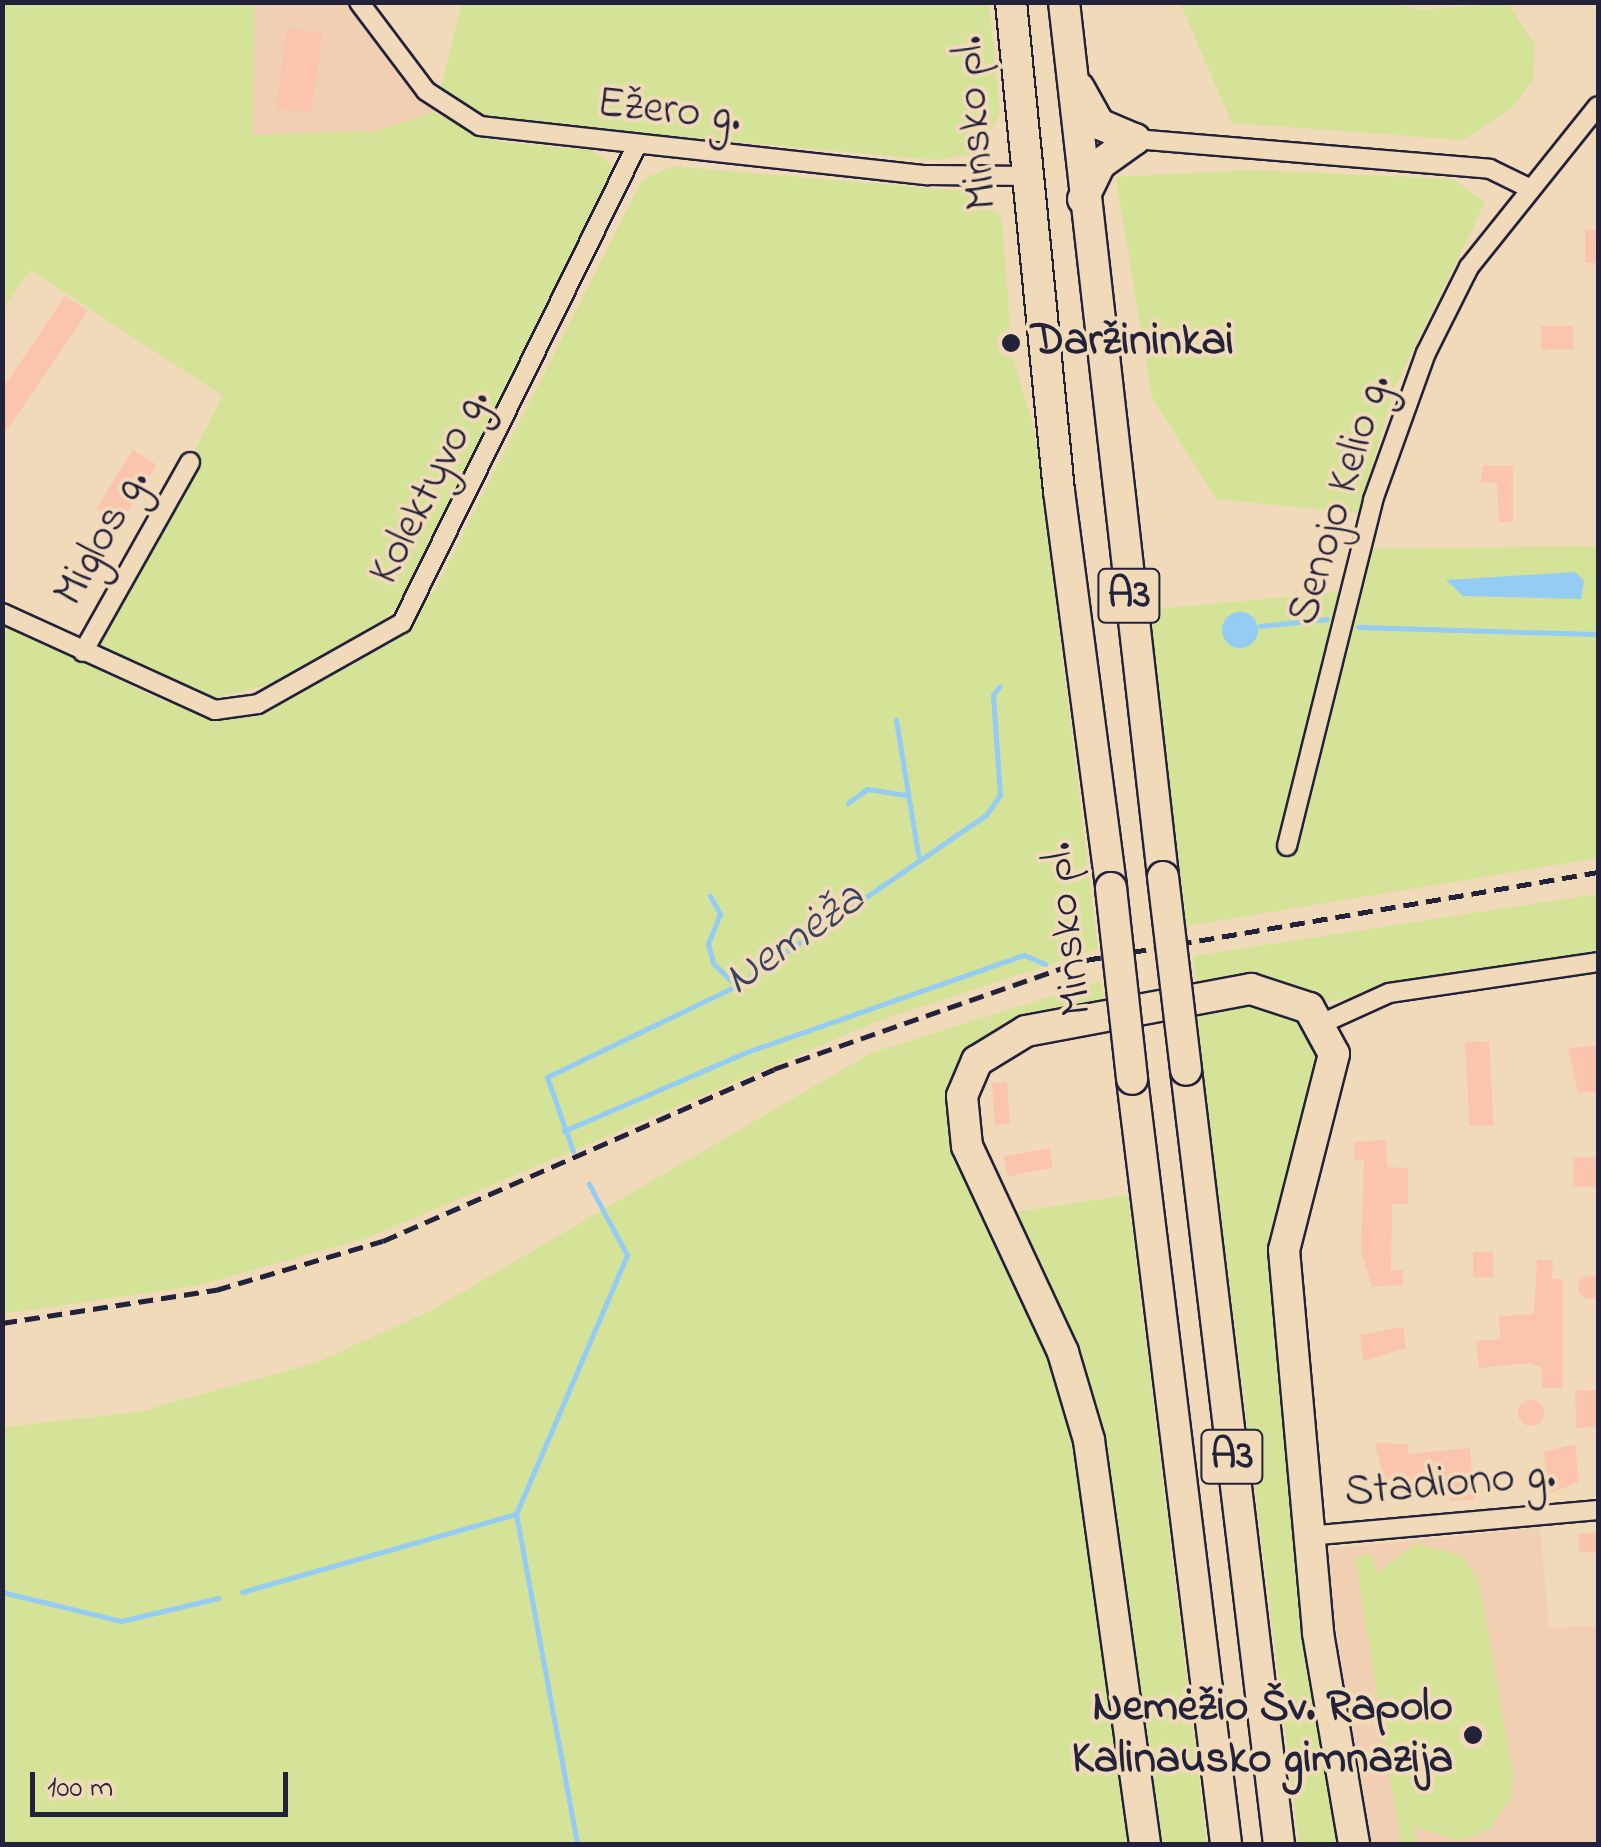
<!DOCTYPE html>
<meta charset="utf-8">
<style>
body{margin:0}
#map{position:relative;width:1601px;height:1847px;overflow:hidden;background:#f1dab9;font-family:"Indie Flower",sans-serif}
div>[style]{position:absolute}
.built>*{inset:0;background:#f0cfb3}
.green>*{inset:0;background:#d4e397}
.water>*{inset:0;background:#94ccf3}
.round{border-radius:50%}
.stream>*{height:5px;margin:-2.5px;padding:0 2.5px;transform-origin:2.5px;border-radius:2.5px;background:#94ccf3}
.building>*{inset:0;background:#fbc4ad;transform-origin:0 0}
.roads{filter:drop-shadow(2px 0 #22223b) drop-shadow(-2px 0 #22223b) drop-shadow(0 2px #22223b) drop-shadow(0 -2px #22223b)}
.street>*{height:18px;margin:-9px;padding:0 9px;transform-origin:9px;border-radius:9px;background:#f1dab9}
.highway>*{height:30px;margin:-15px;padding:0 15px;transform-origin:15px;border-radius:15px;background:#f1dab9}
.rail>*{height:5px;margin-top:-2.5px;transform-origin:0;background:repeating-linear-gradient(90deg,#22223b 0 15px,transparent 0 23px)}
.bridges{filter:drop-shadow(2px 0 #22223b) drop-shadow(-2px 0 #22223b) drop-shadow(0 2px #22223b) drop-shadow(0 -2px #22223b)}
.highway-bridge>*{height:30px;margin:-15px;padding:0 15px;transform-origin:15px;border-radius:15px;background:#f1dab9}
.dots>*{width:28px;height:28px;translate:-50% -50%;box-sizing:border-box;border:5px solid #f1dab9;border-radius:50%}
span{translate:-50% -50%;white-space:nowrap;text-align:center;line-height:1.15;-webkit-text-stroke:8px #f1dab9;paint-order:stroke}
.shield-label span{padding:2px 8px;background:#f1dab9;border:2px solid;border-radius:8px;-webkit-text-stroke-width:0}
.shield-label{font-size:42px;color:#22223b;font-weight:700}
.street-label{font-size:45px;color:#22223b}
.poi-label{font-size:45px;color:#22223b;font-weight:700}
.left{translate:0 -50%;text-align:left}
.right{translate:-100% -50%;text-align:right}
.water-label{font-size:48px;color:#394460;font-style:italic}
.frame{position:absolute;inset:0;border:5px solid #22223b;pointer-events:none}
.scale{position:absolute;left:30px;top:1772px;width:258px;height:45px;box-sizing:border-box;border:5px solid #22223b;border-top:0;padding-left:12px;font-size:30px;line-height:35px;white-space:nowrap;color:#22223b;-webkit-text-stroke:8px #f1dab9;paint-order:stroke}
</style>
<div id="map">
<div class="built">
<div style="clip-path:polygon(255px 3px,349px 3px,434px 112px,377px 131px,252px 135px)"></div>
<div style="clip-path:polygon(1540px 1528px,1549px 1628px,1598px 1626px,1598px 1844px,1369px 1844px,1324px 1549px)"></div>
</div>
<div class="green">
<div style="clip-path:polygon(989px 2px,1000px 115px,976px 154px,935px 160px,485px 119px,441px 88px,462px 3px)"></div>
<div style="clip-path:polygon(1396px 2px,1419px 10px,1508px 3px,1535px 45px,1533px 80px,1512px 108px,1463px 140px,1232px 123px,1180px 3px)"></div>
<div style="clip-path:polygon(3px 3px,255px 3px,252px 135px,377px 131px,434px 112px,499px 142px,592px 150px,615px 168px,620px 184px,412px 593px,374px 629px,269px 685px,213px 698px,94px 645px,223px 396px,30px 270px,3px 310px)"></div>
<div style="clip-path:polygon(672px 166px,974px 192px,1002px 219px,1012px 355px,1035px 432px,1098px 949px,881px 1020px,367px 1238px,196px 1286px,3px 1314px,2px 622px,158px 699px,223px 720px,276px 705px,385px 646px,433px 593px,642px 180px)"></div>
<div style="clip-path:polygon(1254px 170px,1454px 179px,1485px 203px,1395px 387px,1358px 513px,1216px 499px,1152px 397px,1116px 177px)"></div>
<div style="clip-path:polygon(1598px 546px,1598px 858px,1187px 926px,1148px 610px,1358px 590px,1368px 549px)"></div>
<div style="clip-path:polygon(1598px 894px,1598px 955px,1326px 1002px,1269px 982px,1197px 987px,1193px 956px)"></div>
<div style="clip-path:polygon(1100px 981px,1105px 1003px,1028px 1019px,952px 1096px,1072px 1426px,1133px 1844px,3px 1844px,3px 1427px,138px 1412px,315px 1363px,430px 1311px,871px 1053px)"></div>
<div style="clip-path:polygon(1243px 999px,1287px 1008px,1319px 1039px,1321px 1080px,1277px 1216px,1343px 1844px,1299px 1844px,1195px 1005px)"></div>
<div style="clip-path:polygon(1128px 1195px,1207px 1844px,1157px 1844px,1106px 1464px,1009px 1213px)"></div>
<div style="clip-path:polygon(1415px 1544px,1461px 1555px,1479px 1582px,1513px 1775px,1511px 1797px,1489px 1830px,1459px 1841px,1414px 1826px,1417px 1844px,1401px 1844px,1355px 1557px,1372px 1554px,1376px 1573px)"></div>
</div>
<div class="water">
<div style="clip-path:polygon(1575px 572px,1584px 581px,1581px 599px,1463px 596px,1446px 580px)"></div>
<div class="round" style="left:1222px;top:612px;width:36px;height:36px"></div>
</div>
<div class="stream">
<div style="left:1260px;top:626px;width:67px;rotate:-6deg"></div>
<div style="left:1358px;top:627px;width:240px;rotate:1.7deg"></div>
<div style="left:896px;top:720px;width:137px;rotate:80.7deg"></div>
<div style="left:848px;top:803px;width:24px;rotate:-36deg"></div>
<div style="left:867px;top:789px;width:40px;rotate:8.5deg"></div>
<div style="left:710px;top:896px;width:21px;rotate:61deg"></div>
<div style="left:720px;top:914px;width:32px;rotate:112deg"></div>
<div style="left:708px;top:944px;width:20px;rotate:75deg"></div>
<div style="left:713px;top:963px;width:33px;rotate:45deg"></div>
<div style="left:564px;top:1131px;width:196px;rotate:-23.4deg"></div>
<div style="left:744px;top:1053px;width:297px;rotate:-19.3deg"></div>
<div style="left:1024px;top:955px;width:23px;rotate:23deg"></div>
<div style="left:573px;top:1151px;width:78px;rotate:-109.4deg"></div>
<div style="left:547px;top:1077px;width:210px;rotate:-25.7deg"></div>
<div style="left:736px;top:986px;width:303px;rotate:-34.4deg"></div>
<div style="left:986px;top:815px;width:24px;rotate:-55deg"></div>
<div style="left:1000px;top:795px;width:100px;rotate:-94deg"></div>
<div style="left:993px;top:695px;width:11px;rotate:-52deg"></div>
<div style="left:516px;top:1514px;width:336px;rotate:79.5deg"></div>
<div style="left:2px;top:1592px;width:122px;rotate:13.7deg"></div>
<div style="left:121px;top:1621px;width:100px;rotate:-13.3deg"></div>
<div style="left:242px;top:1592px;width:285px;rotate:-15.9deg"></div>
<div style="left:516px;top:1514px;width:282px;rotate:-66.8deg"></div>
<div style="left:627px;top:1255px;width:81px;rotate:-118.2deg"></div>
</div>
<div class="building">
<div style="left:287px;top:28px;width:36px;height:81px;rotate:8deg"></div>
<div style="left:1585px;top:230px;width:13px;height:33px"></div>
<div style="clip-path:polygon(65px 296px,88px 311px,2px 437px,2px 389px)"></div>
<div style="left:1541px;top:326px;width:32px;height:23px"></div>
<div style="left:133px;top:450px;width:28px;height:69px;rotate:32deg"></div>
<div style="clip-path:polygon(1483px 465px,1513px 466px,1513px 522px,1499px 522px,1497px 483px,1481px 482px)"></div>
<div style="left:1489px;top:1041px;width:84px;height:24px;rotate:87deg"></div>
<div style="clip-path:polygon(1598px 1046px,1598px 1092px,1578px 1093px,1568px 1048px)"></div>
<div style="left:1007px;top:1082px;width:42px;height:15px;rotate:86deg"></div>
<div style="clip-path:polygon(1386px 1140px,1387px 1167px,1408px 1168px,1408px 1204px,1392px 1204px,1391px 1271px,1403px 1270px,1403px 1285px,1372px 1287px,1361px 1251px,1364px 1160px,1354px 1160px,1354px 1142px)"></div>
<div style="left:1049px;top:1148px;width:20px;height:46px;rotate:79deg"></div>
<div style="left:1598px;top:1157px;width:30px;height:25px;rotate:90deg"></div>
<div style="left:1473px;top:1252px;width:20px;height:25px"></div>
<div style="clip-path:polygon(1537px 1260px,1553px 1260px,1552px 1279px,1563px 1279px,1563px 1388px,1542px 1388px,1542px 1368px,1530px 1363px,1479px 1368px,1476px 1341px,1500px 1339px,1499px 1316px,1534px 1314px)"></div>
<div class="round" style="left:1578px;top:1275px;width:24px;height:24px"></div>
<div style="clip-path:polygon(1403px 1327px,1406px 1348px,1363px 1361px,1360px 1335px)"></div>
<div style="left:1597px;top:1390px;width:37px;height:22px;rotate:88deg"></div>
<div class="round" style="left:1518px;top:1400px;width:26px;height:26px"></div>
<div style="clip-path:polygon(1375px 1443px,1407px 1444px,1408px 1454px,1470px 1448px,1474px 1500px,1450px 1501px,1449px 1489px,1428px 1491px,1427px 1480px,1385px 1484px)"></div>
<div style="clip-path:polygon(1575px 1444px,1579px 1482px,1548px 1494px,1544px 1452px)"></div>
<div style="left:1598px;top:1533px;width:19px;height:19px;rotate:90deg"></div>
</div>
<div class="roads">
<div class="street">
<div style="left:359px;top:2px;width:111px;rotate:53deg"></div>
<div style="left:426px;top:91px;width:64px;rotate:32.9deg"></div>
<div style="left:480px;top:126px;width:450px;rotate:6.3deg"></div>
<div style="left:927px;top:175px;width:100px;rotate:0.6deg"></div>
<div style="left:1135px;top:139px;width:356px;rotate:4.8deg"></div>
<div style="left:1490px;top:169px;width:43px;rotate:26deg"></div>
<div style="left:2px;top:613px;width:234px;rotate:24.5deg"></div>
<div style="left:215px;top:710px;width:43px;rotate:-7.9deg"></div>
<div style="left:258px;top:704px;width:165px;rotate:-29.4deg"></div>
<div style="left:402px;top:623px;width:530px;rotate:-63.82deg"></div>
<div style="left:83px;top:652px;width:218px;rotate:-60.6deg"></div>
<div style="left:1287px;top:846px;width:357px;rotate:-76deg"></div>
<div style="left:1373px;top:500px;width:156px;rotate:-70.2deg"></div>
<div style="left:1426px;top:353px;width:96px;rotate:-63.4deg"></div>
<div style="left:1469px;top:267px;width:206px;rotate:-51.3deg"></div>
<div style="left:1323px;top:1023px;width:72px;rotate:-24.4deg"></div>
<div style="left:1389px;top:993px;width:211px;rotate:-8.4deg"></div>
<div style="left:1308px;top:1536px;width:291px;rotate:-5.1deg"></div>
</div>
<div class="highway">
<div style="left:1011px;top:2px;width:491px;rotate:84.4deg"></div>
<div style="left:1059px;top:491px;width:400px;rotate:82.5deg"></div>
<div style="left:1064px;top:2px;width:881px;rotate:83.54deg"></div>
<div style="left:1079px;top:88px;width:41px;rotate:60.9deg"></div>
<div style="left:1099px;top:124px;width:39px;rotate:23deg"></div>
<div style="left:1083px;top:199px;width:39px;rotate:-64deg"></div>
<div style="left:1100px;top:164px;width:43px;rotate:-35.5deg"></div>
<div style="left:1186px;top:1070px;width:780px;rotate:83.15deg"></div>
<div style="left:1132px;top:1079px;width:771px;rotate:82.99deg"></div>
<div style="left:1145px;top:1844px;width:408px;rotate:-97.9deg"></div>
<div style="left:1089px;top:1440px;width:92px;rotate:-106.5deg"></div>
<div style="left:1063px;top:1352px;width:227px;rotate:-115deg"></div>
<div style="left:967px;top:1146px;width:50px;rotate:-95.7deg"></div>
<div style="left:962px;top:1096px;width:38px;rotate:-67deg"></div>
<div style="left:977px;top:1061px;width:57px;rotate:-31.5deg"></div>
<div style="left:1026px;top:1031px;width:229px;rotate:-10.6deg"></div>
<div style="left:1251px;top:989px;width:61px;rotate:18.1deg"></div>
<div style="left:1309px;top:1008px;width:52px;rotate:61.5deg"></div>
<div style="left:1334px;top:1054px;width:202px;rotate:104.3deg"></div>
<div style="left:1284px;top:1250px;width:385px;rotate:84.9deg"></div>
<div style="left:1318px;top:1633px;width:214px;rotate:80.3deg"></div>
</div>
</div>
<div class="rail">
<div style="left:2px;top:1323px;width:217px;rotate:-8.8deg"></div>
<div style="left:216px;top:1290px;width:174px;rotate:-16.4deg"></div>
<div style="left:383px;top:1241px;width:427px;rotate:-23.7deg"></div>
<div style="left:774px;top:1069px;width:330px;rotate:-19.3deg"></div>
<div style="left:1086px;top:960px;width:520px;rotate:-9.75deg"></div>
</div>
<div class="bridges">
<div class="highway-bridge">
<div style="left:1163px;top:877px;width:194px;rotate:83.2deg"></div>
<div style="left:1111px;top:888px;width:192px;rotate:83.7deg"></div>
</div>
</div>
<div class="dots">
<div style="left:1011px;top:343px;background:#22223b"></div>
<div style="left:1473px;top:1735px;background:#22223b"></div>
</div>
<div class="shield-label">
<span style="left:1129px;top:596px">A3</span>
<span style="left:1232px;top:1457px">A3</span>
</div>
<div class="street-label">
<span style="left:669px;top:112px;rotate:6deg">Ežero g.</span>
<span style="left:977px;top:123px;rotate:-95deg">Minsko pl.</span>
<span style="left:431px;top:487px;rotate:-63deg">Kolektyvo g.</span>
<span style="left:1341px;top:500px;rotate:-73deg">Senojo Kelio g.</span>
<span style="left:103px;top:538px;rotate:-61deg">Miglos g.</span>
<span style="left:1069px;top:929px;rotate:-97deg">Minsko pl.</span>
<span style="left:1450px;top:1485px;rotate:-5deg">Stadiono g.</span>
</div>
<div class="poi-label">
<span class="left" style="left:1031px;top:343px">Daržininkai</span>
<span class="right" style="left:1453px;top:1735px">Nemėžio Šv. Rapolo<br>Kalinausko gimnazija</span>
</div>
<div class="water-label">
<span style="left:795px;top:940px;rotate:-35deg">Nemėža</span>
</div>
<div class="frame"></div>
<div class="scale">100 m</div>
</div>
